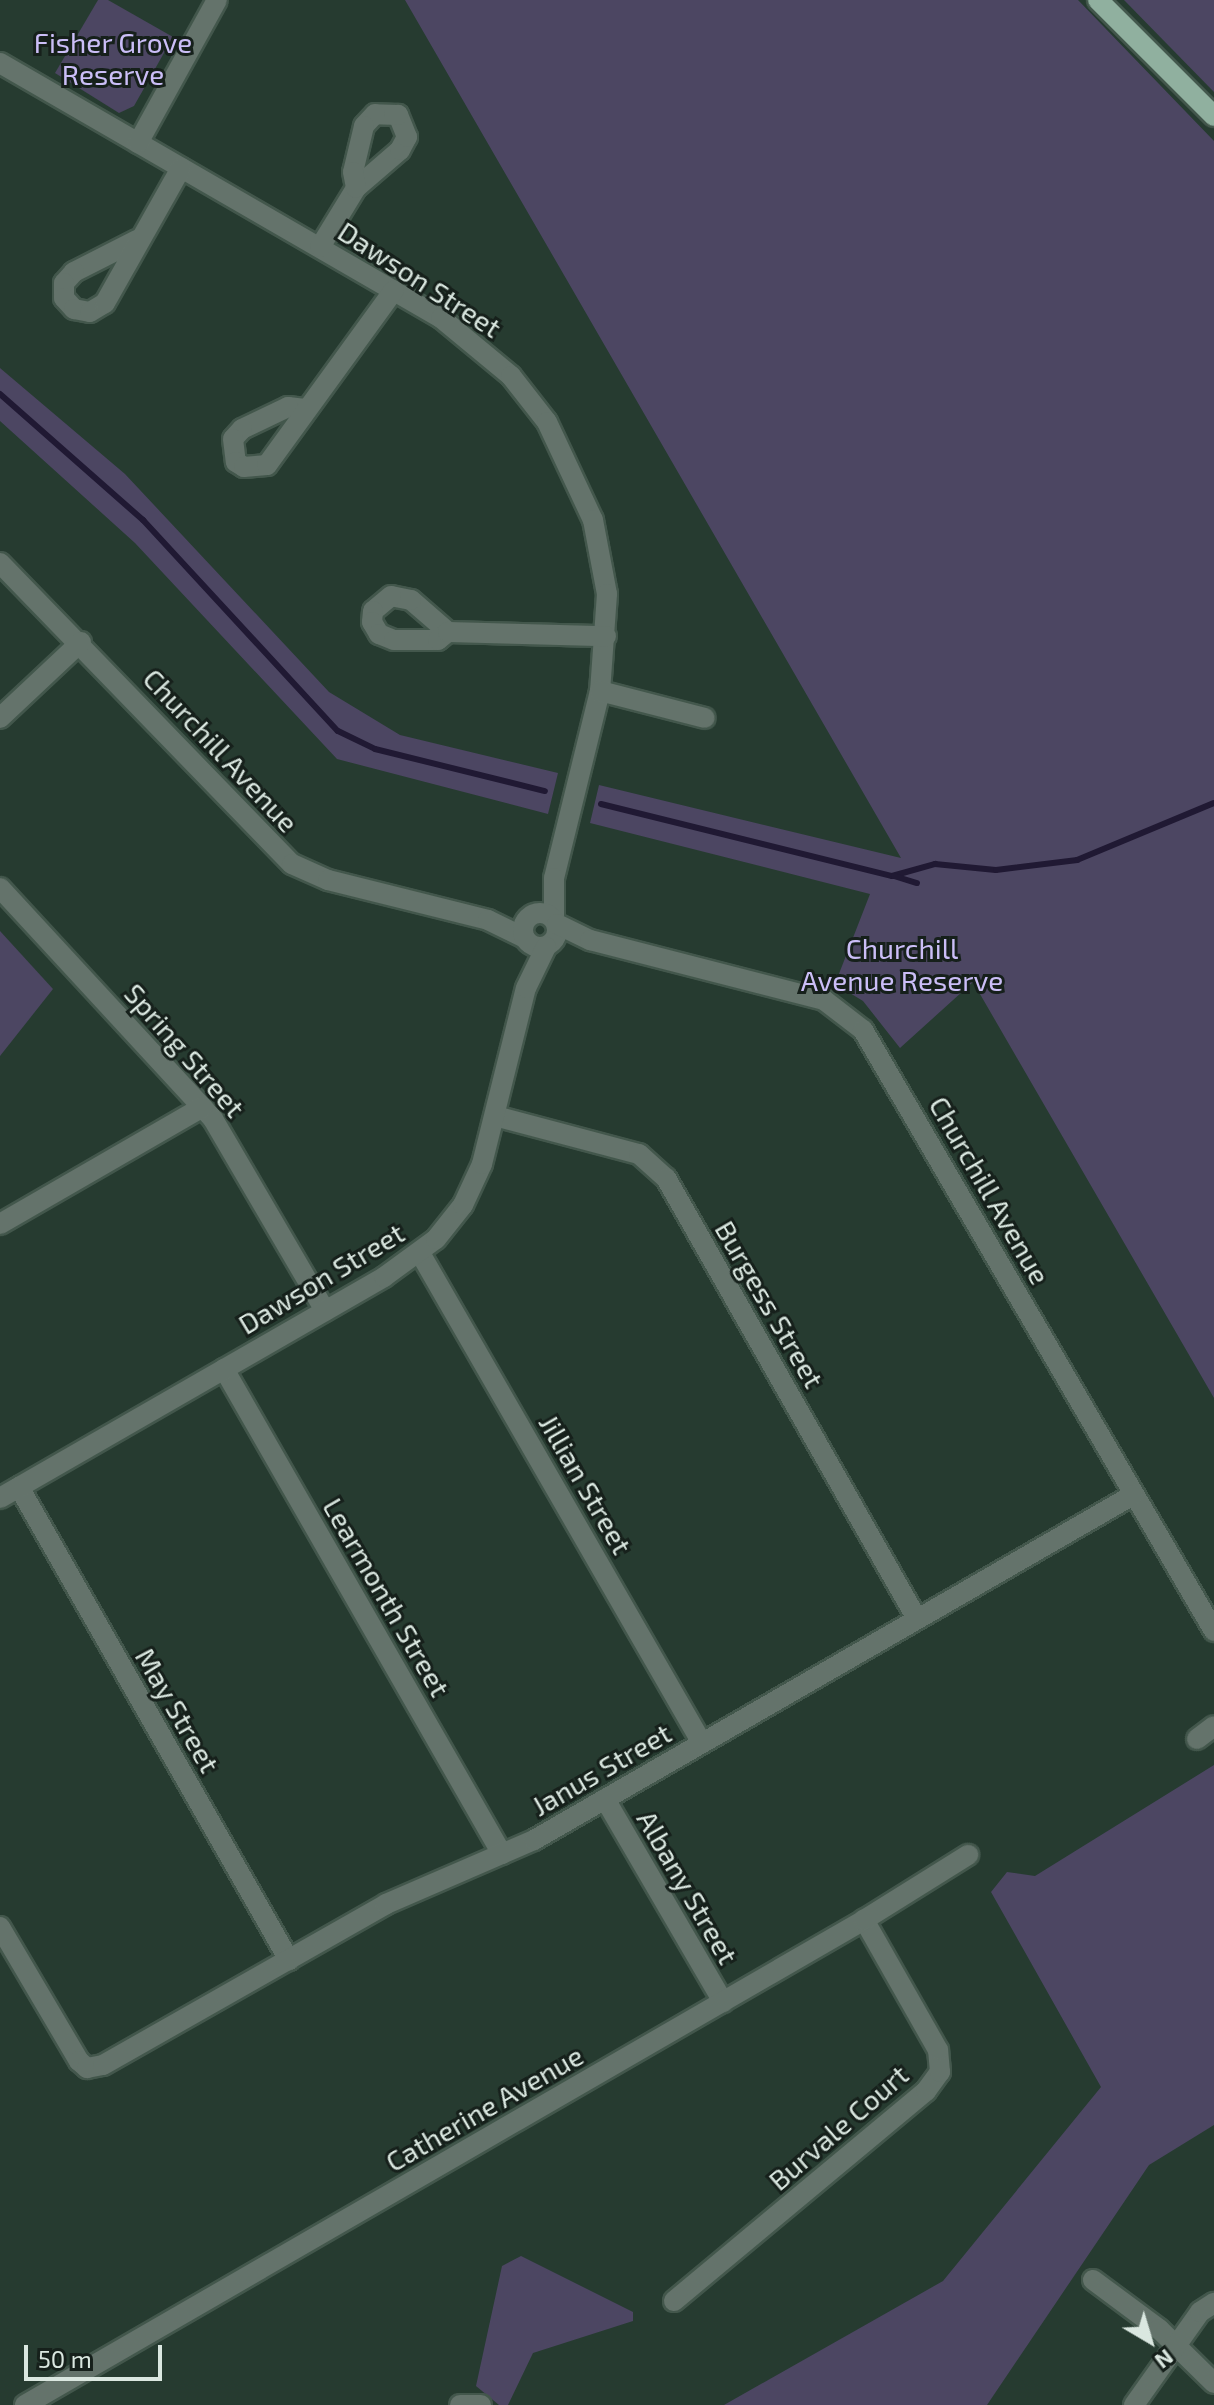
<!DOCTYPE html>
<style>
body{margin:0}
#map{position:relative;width:1214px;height:2405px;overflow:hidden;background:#263b30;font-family:"Exo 2",sans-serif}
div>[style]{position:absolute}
.green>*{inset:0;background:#4c4662}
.stream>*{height:6px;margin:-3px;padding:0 3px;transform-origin:3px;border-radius:3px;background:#201933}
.roads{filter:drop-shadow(2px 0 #43574c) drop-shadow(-2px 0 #43574c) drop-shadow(0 2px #43574c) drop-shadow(0 -2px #43574c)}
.minor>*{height:20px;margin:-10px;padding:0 10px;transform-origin:10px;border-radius:10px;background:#64736b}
.minor>.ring{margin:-10px;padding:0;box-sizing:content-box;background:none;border:20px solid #64736b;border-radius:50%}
.primary>*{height:20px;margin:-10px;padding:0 10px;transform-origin:10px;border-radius:10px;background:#90b09f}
span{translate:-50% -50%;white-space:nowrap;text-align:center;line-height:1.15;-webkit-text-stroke:6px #16201b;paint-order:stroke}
.park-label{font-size:28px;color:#cbbef7}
.street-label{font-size:28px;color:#dae7e0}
.north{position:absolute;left:1110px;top:2301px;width:80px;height:80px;-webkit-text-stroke:6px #16201b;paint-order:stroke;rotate:142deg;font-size:22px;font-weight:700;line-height:32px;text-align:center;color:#dae7e0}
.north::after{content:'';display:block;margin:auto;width:28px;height:36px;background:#dae7e0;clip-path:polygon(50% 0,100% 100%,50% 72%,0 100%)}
.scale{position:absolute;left:24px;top:2345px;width:138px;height:36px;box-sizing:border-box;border:4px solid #dae7e0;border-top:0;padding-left:10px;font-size:24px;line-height:28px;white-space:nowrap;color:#dae7e0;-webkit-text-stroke:6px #16201b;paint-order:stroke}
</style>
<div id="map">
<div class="green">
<div style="clip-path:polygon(98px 0,108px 0,173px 37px,134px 106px,119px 113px,55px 73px)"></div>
<div style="clip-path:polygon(405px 0,1078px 0,1214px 141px,1214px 1398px,973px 982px,900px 1048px,863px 1001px,835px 984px,870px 894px,590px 823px,599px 785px,901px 858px)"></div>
<div style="clip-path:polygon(1124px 0,1214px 0,1214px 92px)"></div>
<div style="clip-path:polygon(0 368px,125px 474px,329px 692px,400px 735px,558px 773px,548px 814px,337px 759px,135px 543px,0 421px)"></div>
<div style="clip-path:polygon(0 931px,53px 989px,0 1056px)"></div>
<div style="clip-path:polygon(1214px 1765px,1214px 2125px,1149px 2165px,987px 2405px,724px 2405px,943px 2281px,1101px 2087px,991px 1892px,1007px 1872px,1035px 1876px)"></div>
<div style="clip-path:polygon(521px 2256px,633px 2312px,633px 2321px,533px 2353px,508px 2405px,499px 2405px,476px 2386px,502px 2266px)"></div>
</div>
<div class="stream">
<div style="left:0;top:394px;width:191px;rotate:41.4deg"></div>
<div style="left:143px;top:520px;width:287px;rotate:47.3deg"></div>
<div style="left:338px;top:731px;width:41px;rotate:25.9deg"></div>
<div style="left:375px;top:749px;width:175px;rotate:13.9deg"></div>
<div style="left:601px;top:804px;width:300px;rotate:13.9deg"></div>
<div style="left:892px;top:876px;width:45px;rotate:-15.6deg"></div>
<div style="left:935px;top:864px;width:61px;rotate:5.6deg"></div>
<div style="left:996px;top:870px;width:82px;rotate:-7deg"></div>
<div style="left:1077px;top:860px;width:148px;rotate:-22.6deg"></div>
<div style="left:894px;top:876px;width:24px;rotate:17deg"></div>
</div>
<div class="roads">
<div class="minor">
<div style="left:0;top:63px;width:509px;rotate:30.04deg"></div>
<div style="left:441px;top:318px;width:91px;rotate:39.6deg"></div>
<div style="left:511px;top:376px;width:58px;rotate:52deg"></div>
<div style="left:547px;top:422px;width:108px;rotate:64.9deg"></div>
<div style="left:593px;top:520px;width:75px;rotate:79.3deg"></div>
<div style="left:607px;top:594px;width:97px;rotate:94.1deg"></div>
<div style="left:600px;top:691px;width:193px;rotate:103.8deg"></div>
<div style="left:554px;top:878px;width:41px;rotate:90deg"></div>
<div style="left:138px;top:143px;width:163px;rotate:-61.1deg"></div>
<div style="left:137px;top:240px;width:71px;rotate:153.1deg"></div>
<div style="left:74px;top:272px;width:15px;rotate:132deg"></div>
<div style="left:64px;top:283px;width:15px;rotate:90deg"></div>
<div style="left:64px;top:298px;width:15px;rotate:48deg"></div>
<div style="left:74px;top:309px;width:16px;rotate:11deg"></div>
<div style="left:90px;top:312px;width:17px;rotate:-31deg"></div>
<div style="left:105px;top:303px;width:155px;rotate:-60.6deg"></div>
<div style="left:320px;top:247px;width:69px;rotate:-58.6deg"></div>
<div style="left:356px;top:188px;width:58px;rotate:-40.8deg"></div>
<div style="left:400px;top:150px;width:15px;rotate:-62deg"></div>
<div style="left:407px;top:137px;width:24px;rotate:-112deg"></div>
<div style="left:398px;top:115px;width:23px;rotate:-178deg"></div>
<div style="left:375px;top:114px;width:16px;rotate:133deg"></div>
<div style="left:364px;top:126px;width:47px;rotate:103.4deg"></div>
<div style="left:353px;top:172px;width:16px;rotate:79deg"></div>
<div style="left:305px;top:409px;width:17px;rotate:-173deg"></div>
<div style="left:288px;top:407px;width:51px;rotate:154.4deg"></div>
<div style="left:242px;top:429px;width:13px;rotate:132deg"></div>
<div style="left:233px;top:439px;width:23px;rotate:83deg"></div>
<div style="left:236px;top:462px;width:9px;rotate:32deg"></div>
<div style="left:244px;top:467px;width:23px;rotate:-5deg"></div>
<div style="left:267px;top:465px;width:216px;rotate:-54deg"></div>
<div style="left:0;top:563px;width:419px;rotate:45.9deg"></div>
<div style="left:292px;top:864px;width:39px;rotate:24deg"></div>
<div style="left:328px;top:880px;width:165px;rotate:14deg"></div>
<div style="left:488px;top:920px;width:41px;rotate:25.9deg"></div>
<div style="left:448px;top:632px;width:49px;rotate:-139.1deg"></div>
<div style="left:411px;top:600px;width:20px;rotate:-169deg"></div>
<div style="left:391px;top:596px;width:23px;rotate:140deg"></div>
<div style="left:373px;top:611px;width:11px;rotate:95deg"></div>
<div style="left:372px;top:622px;width:14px;rotate:60deg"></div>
<div style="left:379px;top:634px;width:16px;rotate:22deg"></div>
<div style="left:394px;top:640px;width:44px"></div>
<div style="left:438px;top:640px;width:13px;rotate:-39deg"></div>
<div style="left:448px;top:632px;width:158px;rotate:1.5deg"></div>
<div style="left:600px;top:691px;width:108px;rotate:14.4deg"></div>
<div style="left:0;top:718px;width:111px;rotate:-43.2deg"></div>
<div style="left:0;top:888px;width:314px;rotate:47.3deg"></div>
<div style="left:213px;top:1119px;width:222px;rotate:59.7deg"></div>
<div class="ring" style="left:523px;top:913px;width:14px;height:14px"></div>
<div style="left:557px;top:924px;width:37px;rotate:26deg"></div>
<div style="left:590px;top:940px;width:242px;rotate:14.4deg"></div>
<div style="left:824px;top:1000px;width:49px;rotate:37.6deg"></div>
<div style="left:863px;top:1030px;width:696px;rotate:59.71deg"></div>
<div style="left:495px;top:1116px;width:149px;rotate:14.8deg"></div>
<div style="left:639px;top:1154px;width:36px;rotate:42deg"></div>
<div style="left:666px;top:1178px;width:507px;rotate:60.35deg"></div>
<div style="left:0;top:1224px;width:234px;rotate:-30deg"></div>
<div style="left:420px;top:1253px;width:565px;rotate:60.08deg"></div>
<div style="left:224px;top:1369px;width:559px;rotate:60.18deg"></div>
<div style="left:19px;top:1487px;width:545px;rotate:60.28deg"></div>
<div style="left:0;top:1498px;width:443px;rotate:-29.9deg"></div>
<div style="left:384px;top:1277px;width:64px;rotate:-36.2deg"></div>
<div style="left:436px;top:1239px;width:43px;rotate:-51.5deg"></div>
<div style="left:463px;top:1205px;width:45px;rotate:-65.1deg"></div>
<div style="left:482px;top:1164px;width:181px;rotate:-76deg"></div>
<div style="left:526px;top:988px;width:46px;rotate:-64deg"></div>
<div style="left:1197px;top:1739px;width:21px;rotate:-37deg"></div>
<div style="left:605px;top:1799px;width:235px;rotate:59.8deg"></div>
<div style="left:0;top:1927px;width:156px;rotate:59.5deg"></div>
<div style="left:79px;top:2061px;width:11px;rotate:41deg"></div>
<div style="left:87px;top:2068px;width:16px;rotate:-11deg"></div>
<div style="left:103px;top:2065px;width:326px;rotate:-29.6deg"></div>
<div style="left:386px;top:1904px;width:161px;rotate:-23.4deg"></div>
<div style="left:534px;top:1840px;width:691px;rotate:-29.94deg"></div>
<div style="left:1093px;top:2280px;width:82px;rotate:36.6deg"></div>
<div style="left:1159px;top:2329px;width:77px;rotate:44.5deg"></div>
<div style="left:674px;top:2301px;width:328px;rotate:-39.8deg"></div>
<div style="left:926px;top:2091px;width:24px;rotate:-54deg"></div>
<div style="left:940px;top:2072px;width:22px;rotate:-95deg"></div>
<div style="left:938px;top:2050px;width:150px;rotate:-119.6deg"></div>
<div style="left:25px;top:2405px;width:969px;rotate:-30.03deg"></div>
<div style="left:864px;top:1920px;width:123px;rotate:-32deg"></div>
<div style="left:460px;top:2405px;width:21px"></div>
<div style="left:1134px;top:2405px;width:114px;rotate:-54.6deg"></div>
<div style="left:1200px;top:2312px;width:17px;rotate:-33deg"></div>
</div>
<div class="primary">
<div style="left:1098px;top:0;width:164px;rotate:45deg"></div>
</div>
</div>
<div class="park-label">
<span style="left:113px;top:58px">Fisher Grove<br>Reserve</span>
<span style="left:902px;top:964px">Churchill<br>Avenue Reserve</span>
</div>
<div class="street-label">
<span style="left:420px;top:279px;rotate:33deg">Dawson Street</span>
<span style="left:221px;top:750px;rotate:47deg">Churchill Avenue</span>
<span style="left:185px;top:1050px;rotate:49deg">Spring Street</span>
<span style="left:990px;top:1190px;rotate:60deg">Churchill Avenue</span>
<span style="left:321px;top:1278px;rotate:-31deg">Dawson Street</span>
<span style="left:770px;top:1304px;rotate:60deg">Burgess Street</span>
<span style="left:586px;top:1484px;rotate:60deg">Jillian Street</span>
<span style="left:387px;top:1597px;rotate:60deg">Learmonth Street</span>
<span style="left:178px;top:1710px;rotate:60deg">May Street</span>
<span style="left:601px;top:1769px;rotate:-30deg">Janus Street</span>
<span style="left:688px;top:1887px;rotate:60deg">Albany Street</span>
<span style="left:484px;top:2108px;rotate:-30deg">Catherine Avenue</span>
<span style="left:838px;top:2127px;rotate:-41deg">Burvale Court</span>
</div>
<div class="north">N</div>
<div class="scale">50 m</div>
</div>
